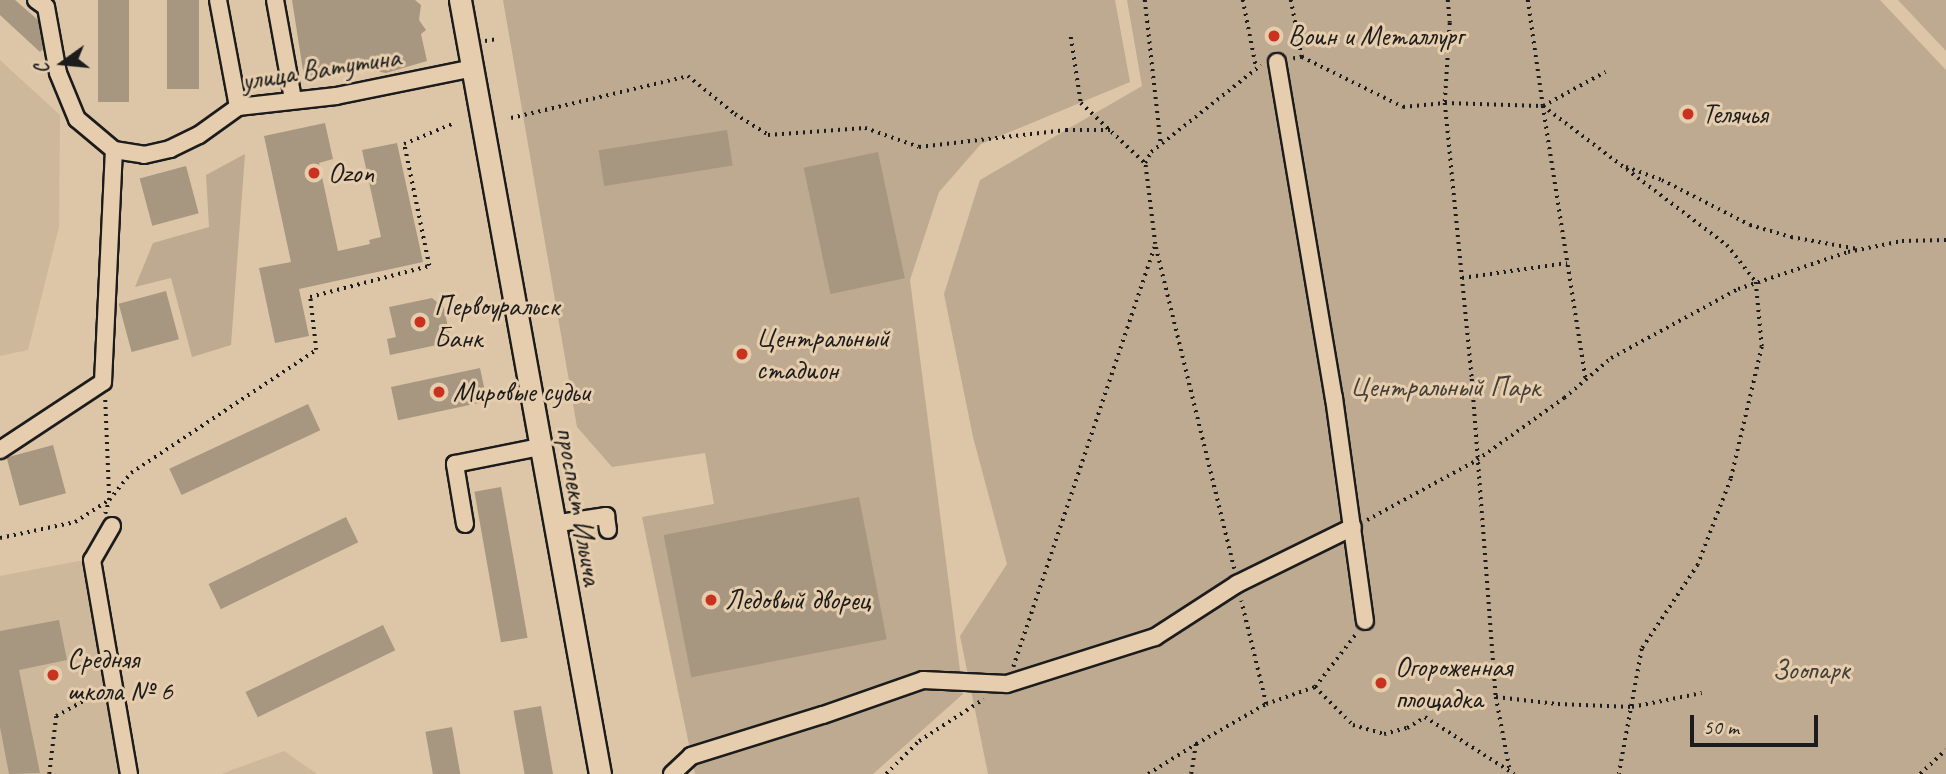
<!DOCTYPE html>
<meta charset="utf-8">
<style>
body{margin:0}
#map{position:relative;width:1946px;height:774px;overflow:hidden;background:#ddc6a7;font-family:Caveat,sans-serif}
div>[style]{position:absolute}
.built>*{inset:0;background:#cdb89b}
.green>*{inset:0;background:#bdaa90}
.building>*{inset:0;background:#a79680;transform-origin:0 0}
.path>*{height:3.5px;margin-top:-1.75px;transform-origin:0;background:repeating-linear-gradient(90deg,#1c1c1c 0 2px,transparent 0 7px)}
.roads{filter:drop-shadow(2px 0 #1c1c1c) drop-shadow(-2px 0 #1c1c1c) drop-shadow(0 2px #1c1c1c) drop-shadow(0 -2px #1c1c1c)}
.minor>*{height:16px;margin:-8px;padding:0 8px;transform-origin:8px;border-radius:8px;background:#e5cdad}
.major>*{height:21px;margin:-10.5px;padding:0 10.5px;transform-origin:10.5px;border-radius:10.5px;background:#e5cdad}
.dots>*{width:19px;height:19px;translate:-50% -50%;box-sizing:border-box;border:4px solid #e5cdad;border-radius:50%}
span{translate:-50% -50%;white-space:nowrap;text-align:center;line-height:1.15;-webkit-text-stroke:6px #e5cdad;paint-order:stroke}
.poi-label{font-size:28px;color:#1c1c1c}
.left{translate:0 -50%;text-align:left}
.street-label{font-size:28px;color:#1c1c1c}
.park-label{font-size:28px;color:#444039}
.north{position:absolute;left:28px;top:28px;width:70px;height:70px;-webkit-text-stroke:5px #e5cdad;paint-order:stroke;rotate:255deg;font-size:19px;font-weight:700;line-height:28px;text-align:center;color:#1c1c1c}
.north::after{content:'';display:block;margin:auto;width:24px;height:32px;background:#1c1c1c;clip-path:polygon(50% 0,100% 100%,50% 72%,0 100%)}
.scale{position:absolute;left:1690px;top:715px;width:128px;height:32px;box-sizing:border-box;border:4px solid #1c1c1c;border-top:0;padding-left:9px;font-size:21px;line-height:24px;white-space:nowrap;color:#1c1c1c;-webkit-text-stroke:5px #e5cdad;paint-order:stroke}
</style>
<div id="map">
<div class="built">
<div style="clip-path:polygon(0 60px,60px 115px,59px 227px,28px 350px,0 356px)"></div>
<div style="clip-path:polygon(84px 560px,125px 774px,0 774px,0 576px)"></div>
<div style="clip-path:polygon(284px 751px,317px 774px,221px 774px)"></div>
</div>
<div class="green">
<div style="clip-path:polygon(503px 0,1115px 0,1130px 82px,981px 144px,939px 192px,910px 280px,963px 694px,873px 774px,695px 774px,642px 517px,714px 504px,705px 453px,612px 467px,577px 427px)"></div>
<div style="clip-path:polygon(1127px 0,1880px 0,1946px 70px,1946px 774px,988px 774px,960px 636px,1007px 564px,973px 437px,944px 294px,980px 180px,1142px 86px)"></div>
<div style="clip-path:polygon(1898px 0,1946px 0,1946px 51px)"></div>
<div style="clip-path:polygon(245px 154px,231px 345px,192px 357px,171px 278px,135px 287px,153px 243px,209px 227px,206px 175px)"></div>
</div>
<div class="building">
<div style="clip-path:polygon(0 0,15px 0,38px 20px,43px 49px,40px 52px,0 15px)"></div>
<div style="left:98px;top:0;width:31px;height:102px"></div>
<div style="left:167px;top:0;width:32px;height:89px"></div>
<div style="clip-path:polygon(292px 0,415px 0,421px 5px,419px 20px,426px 30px,421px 34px,427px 61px,386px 73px,365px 69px,304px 77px)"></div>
<div style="clip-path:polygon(325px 123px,333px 159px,319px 163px,338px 251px,370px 244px,369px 240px,381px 237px,362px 150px,397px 143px,423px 262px,299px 289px,309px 336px,275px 343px,259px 268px,291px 262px,264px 136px)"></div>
<div style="left:727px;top:130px;width:36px;height:130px;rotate:81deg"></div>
<div style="left:878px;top:152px;width:129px;height:76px;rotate:78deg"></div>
<div style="left:186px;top:166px;width:49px;height:48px;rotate:75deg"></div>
<div style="left:166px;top:291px;width:50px;height:49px;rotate:75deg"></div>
<div style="clip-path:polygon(432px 298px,444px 308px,451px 342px,390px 355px,387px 339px,396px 337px,389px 307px)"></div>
<div style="left:480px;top:368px;width:34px;height:91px;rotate:78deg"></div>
<div style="left:308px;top:404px;width:29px;height:153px;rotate:65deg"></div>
<div style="left:53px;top:445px;width:50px;height:48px;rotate:75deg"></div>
<div style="left:501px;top:487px;width:153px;height:27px;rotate:80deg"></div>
<div style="left:859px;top:497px;width:145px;height:199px;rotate:79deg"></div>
<div style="left:346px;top:517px;width:28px;height:153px;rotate:64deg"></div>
<div style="clip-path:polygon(59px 620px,67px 660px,19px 670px,40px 773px,9px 774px,0 727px,0 631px)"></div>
<div style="left:383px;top:625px;width:28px;height:153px;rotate:64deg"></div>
<div style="left:541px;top:706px;width:69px;height:28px;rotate:80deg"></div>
<div style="left:452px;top:727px;width:48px;height:27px;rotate:80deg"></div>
</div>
<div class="path">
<div style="left:1145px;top:0;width:145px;rotate:83.7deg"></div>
<div style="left:1243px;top:0;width:67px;rotate:78.9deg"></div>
<div style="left:1291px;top:0;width:58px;rotate:79.1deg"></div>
<div style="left:1302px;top:57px;width:9px;rotate:167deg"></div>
<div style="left:1448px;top:0;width:23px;rotate:85deg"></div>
<div style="left:1450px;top:23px;width:80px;rotate:93.6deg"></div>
<div style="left:1445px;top:103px;width:277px;rotate:84.4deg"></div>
<div style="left:1472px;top:379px;width:319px;rotate:85.7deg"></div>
<div style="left:1496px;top:697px;width:62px;rotate:6.4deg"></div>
<div style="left:1558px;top:704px;width:74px;rotate:2.3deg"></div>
<div style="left:1632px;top:707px;width:71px;rotate:-11.3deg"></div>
<div style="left:1528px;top:0;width:107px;rotate:81.9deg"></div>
<div style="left:1543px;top:106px;width:231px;rotate:37.1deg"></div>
<div style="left:1727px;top:245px;width:47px;rotate:51.9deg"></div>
<div style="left:1756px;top:282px;width:65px;rotate:84.7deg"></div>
<div style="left:1762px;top:347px;width:136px;rotate:103.2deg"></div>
<div style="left:1731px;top:479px;width:92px;rotate:111deg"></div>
<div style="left:1698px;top:565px;width:101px;rotate:123.7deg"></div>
<div style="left:1642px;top:649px;width:127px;rotate:100.4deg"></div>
<div style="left:1071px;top:37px;width:67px;rotate:81.4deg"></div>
<div style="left:1081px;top:103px;width:88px;rotate:43.2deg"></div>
<div style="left:485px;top:41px;width:12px;rotate:-9deg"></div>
<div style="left:1302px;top:57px;width:113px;rotate:26.3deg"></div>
<div style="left:1403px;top:107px;width:42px;rotate:-5.4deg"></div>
<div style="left:1445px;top:103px;width:98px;rotate:1.8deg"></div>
<div style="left:1543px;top:106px;width:277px;rotate:81.1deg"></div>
<div style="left:1543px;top:106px;width:71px;rotate:-28.7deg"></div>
<div style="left:511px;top:118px;width:182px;rotate:-13.3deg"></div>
<div style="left:688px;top:76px;width:60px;rotate:39deg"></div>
<div style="left:735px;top:114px;width:39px;rotate:32deg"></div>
<div style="left:768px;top:135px;width:97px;rotate:-4.1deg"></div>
<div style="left:865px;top:128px;width:57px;rotate:19.4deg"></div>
<div style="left:919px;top:147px;width:148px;rotate:-6.6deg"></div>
<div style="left:1066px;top:130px;width:44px"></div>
<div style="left:1626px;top:167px;width:38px;rotate:20deg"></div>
<div style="left:1662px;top:180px;width:99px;rotate:27.1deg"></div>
<div style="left:1750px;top:225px;width:43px;rotate:16.3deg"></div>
<div style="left:1791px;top:237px;width:68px;rotate:10.2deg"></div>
<div style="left:1462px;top:278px;width:106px;rotate:-8.1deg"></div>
<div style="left:105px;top:514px;width:15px;rotate:-74deg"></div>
<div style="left:109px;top:500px;width:101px;rotate:-92.3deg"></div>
<div style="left:1367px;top:520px;width:125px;rotate:-28.6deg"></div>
<div style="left:1477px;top:460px;width:107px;rotate:-35.5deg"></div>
<div style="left:1564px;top:398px;width:62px;rotate:-40.4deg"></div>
<div style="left:1611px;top:358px;width:145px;rotate:-28.5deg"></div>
<div style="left:1738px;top:289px;width:116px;rotate:-18.6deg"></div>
<div style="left:1848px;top:252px;width:55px;rotate:-11.5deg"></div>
<div style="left:1902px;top:241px;width:44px;rotate:-1.3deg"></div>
<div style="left:0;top:538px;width:77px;rotate:-12deg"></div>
<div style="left:75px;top:522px;width:40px;rotate:-32.9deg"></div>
<div style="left:109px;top:500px;width:35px;rotate:-51deg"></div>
<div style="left:131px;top:473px;width:222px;rotate:-33.6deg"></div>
<div style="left:316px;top:350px;width:53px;rotate:-96.5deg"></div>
<div style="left:310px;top:297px;width:123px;rotate:-14.6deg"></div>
<div style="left:429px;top:266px;width:125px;rotate:-101.6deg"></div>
<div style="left:404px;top:144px;width:52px;rotate:-22.6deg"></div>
<div style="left:1234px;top:569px;width:334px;rotate:-103.7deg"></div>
<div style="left:1155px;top:244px;width:82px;rotate:-97deg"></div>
<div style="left:1145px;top:163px;width:13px;rotate:-61deg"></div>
<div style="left:1151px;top:152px;width:140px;rotate:-38.3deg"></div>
<div style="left:1013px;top:667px;width:444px;rotate:-71.4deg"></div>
<div style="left:1315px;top:687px;width:67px;rotate:-52.3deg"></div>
<div style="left:1496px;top:697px;width:75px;rotate:79.3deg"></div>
<div style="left:1266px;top:704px;width:52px;rotate:-19.1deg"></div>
<div style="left:1315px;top:687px;width:54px;rotate:45deg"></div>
<div style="left:1353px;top:725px;width:32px;rotate:16deg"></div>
<div style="left:1384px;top:734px;width:24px;rotate:-15deg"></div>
<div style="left:1407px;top:728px;width:21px;rotate:-31deg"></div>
<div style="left:1425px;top:717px;width:106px;rotate:32.6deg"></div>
<div style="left:49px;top:774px;width:58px;rotate:-83.1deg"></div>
<div style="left:56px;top:716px;width:48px;rotate:-28.7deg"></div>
<div style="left:886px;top:774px;width:47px;rotate:-45deg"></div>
<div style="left:919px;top:741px;width:77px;rotate:-32.9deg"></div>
<div style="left:1148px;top:774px;width:57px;rotate:-32deg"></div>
<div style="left:1191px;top:774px;width:30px;rotate:-81deg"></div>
<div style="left:1196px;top:744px;width:81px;rotate:-29.7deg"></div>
<div style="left:1266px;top:704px;width:106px;rotate:-103.6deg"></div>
<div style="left:1920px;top:774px;width:35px;rotate:-43deg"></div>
</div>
<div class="roads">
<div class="minor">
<div style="left:36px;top:0;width:12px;rotate:35deg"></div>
<div style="left:46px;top:7px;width:67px;rotate:79.7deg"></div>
<div style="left:58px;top:73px;width:50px;rotate:67.6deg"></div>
<div style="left:77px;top:119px;width:48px;rotate:40deg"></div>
<div style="left:114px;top:150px;width:30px;rotate:9deg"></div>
<div style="left:144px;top:155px;width:27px;rotate:-13deg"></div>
<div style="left:170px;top:149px;width:32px;rotate:-26deg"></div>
<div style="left:199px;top:135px;width:48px;rotate:-35.7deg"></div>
<div style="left:238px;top:107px;width:99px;rotate:-6.4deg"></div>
<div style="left:336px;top:96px;width:141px;rotate:-11.5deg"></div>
<div style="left:218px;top:0;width:109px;rotate:79.4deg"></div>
<div style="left:275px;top:0;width:101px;rotate:79.7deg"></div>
<div style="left:1277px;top:62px;width:341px;rotate:80.4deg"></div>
<div style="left:1334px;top:398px;width:225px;rotate:82.1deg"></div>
<div style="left:0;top:450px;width:123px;rotate:-33.4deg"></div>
<div style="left:103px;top:382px;width:232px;rotate:-87.3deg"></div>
<div style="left:465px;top:524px;width:61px;rotate:-99.5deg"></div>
<div style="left:455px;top:464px;width:87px;rotate:-11.3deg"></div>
<div style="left:553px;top:524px;width:54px;rotate:-8.6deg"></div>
<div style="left:606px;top:516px;width:14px;rotate:82deg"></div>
<div style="left:112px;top:526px;width:39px;rotate:120deg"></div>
<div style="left:92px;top:560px;width:217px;rotate:80.2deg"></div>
<div style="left:672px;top:774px;width:26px;rotate:-43deg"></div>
<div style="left:691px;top:756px;width:138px;rotate:-17.3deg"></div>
<div style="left:823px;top:715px;width:106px;rotate:-19.3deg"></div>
<div style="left:923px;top:680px;width:84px;rotate:2.7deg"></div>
<div style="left:1007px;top:684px;width:155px;rotate:-17.6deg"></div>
<div style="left:1155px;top:637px;width:98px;rotate:-32.9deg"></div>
<div style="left:1237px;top:584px;width:129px;rotate:-26.2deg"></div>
</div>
<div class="major">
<div style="left:460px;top:0;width:787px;rotate:79.75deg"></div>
</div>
</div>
<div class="dots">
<div style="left:1274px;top:36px;background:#c8321e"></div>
<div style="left:1688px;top:114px;background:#c8321e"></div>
<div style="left:314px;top:173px;background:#c8321e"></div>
<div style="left:420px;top:322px;background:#c8321e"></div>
<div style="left:742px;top:354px;background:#c8321e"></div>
<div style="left:439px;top:392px;background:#c8321e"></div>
<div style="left:711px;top:600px;background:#c8321e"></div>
<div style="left:53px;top:675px;background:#c8321e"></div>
<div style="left:1381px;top:683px;background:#c8321e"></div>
</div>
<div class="poi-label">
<span class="left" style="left:1288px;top:36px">Воин и Металлург</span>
<span class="left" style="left:1702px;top:114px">Телячья</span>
<span class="left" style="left:328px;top:173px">Ozon</span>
<span class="left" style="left:434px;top:322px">Первоуральск<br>Банк</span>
<span class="left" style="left:756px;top:354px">Центральный<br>стадион</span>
<span class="left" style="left:453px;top:392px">Мировые судьи</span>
<span class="left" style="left:725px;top:600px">Ледовый дворец</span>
<span class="left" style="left:67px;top:675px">Средняя<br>школа № 6</span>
<span class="left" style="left:1395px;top:683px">Огороженная<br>площадка</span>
</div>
<div class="street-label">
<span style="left:321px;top:69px;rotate:-9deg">улица Ватутина</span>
<span style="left:579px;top:506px;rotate:80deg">проспект Ильича</span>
</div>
<div class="park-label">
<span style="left:1445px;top:387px">Центральный Парк</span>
<span style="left:1811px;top:670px">Зоопарк</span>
</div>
<div class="north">С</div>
<div class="scale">50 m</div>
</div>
